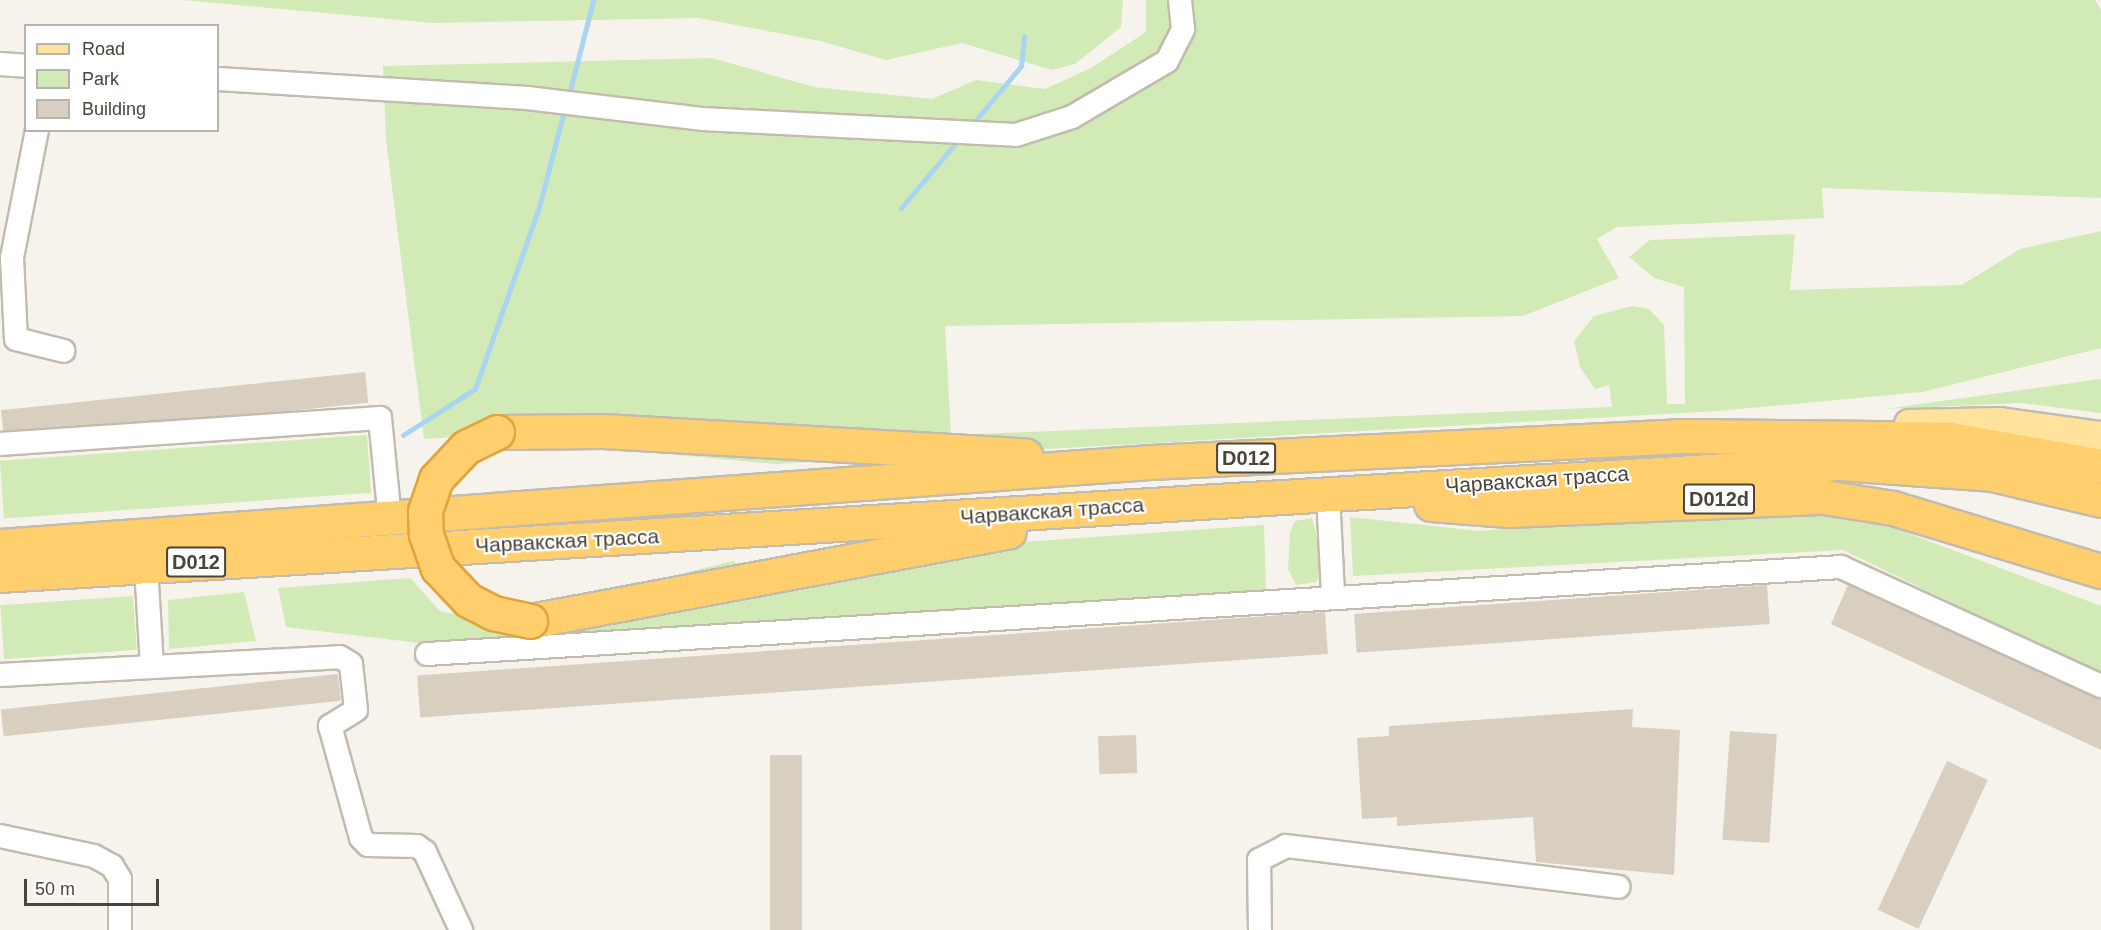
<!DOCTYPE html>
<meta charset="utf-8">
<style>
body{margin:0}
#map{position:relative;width:2101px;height:930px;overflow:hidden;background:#f6f3ec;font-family:Helvetica,sans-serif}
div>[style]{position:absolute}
.green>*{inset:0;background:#d2eab5;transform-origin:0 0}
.stream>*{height:5px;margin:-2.5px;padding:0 2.5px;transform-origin:2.5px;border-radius:2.5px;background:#a9d4f2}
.building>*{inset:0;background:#d8cfc1;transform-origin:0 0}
.roads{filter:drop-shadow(2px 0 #c2bbae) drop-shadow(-2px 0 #c2bbae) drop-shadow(0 2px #c2bbae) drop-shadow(0 -2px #c2bbae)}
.minor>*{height:22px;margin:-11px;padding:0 11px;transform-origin:11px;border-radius:11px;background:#fff}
.major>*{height:28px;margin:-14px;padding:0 14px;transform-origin:14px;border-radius:14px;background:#ffe39c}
.highway>*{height:33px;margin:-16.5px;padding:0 16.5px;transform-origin:16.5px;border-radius:16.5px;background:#ffcf6e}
.bridges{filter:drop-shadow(2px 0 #e0a43c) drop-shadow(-2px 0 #e0a43c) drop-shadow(0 2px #e0a43c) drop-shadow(0 -2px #e0a43c)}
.highway-bridge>*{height:33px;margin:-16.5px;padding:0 16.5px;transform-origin:16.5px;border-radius:16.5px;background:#ffcf6e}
span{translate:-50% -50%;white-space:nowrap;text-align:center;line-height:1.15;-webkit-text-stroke:4.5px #fff;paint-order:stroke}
.shield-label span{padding:2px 4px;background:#fff;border:2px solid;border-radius:4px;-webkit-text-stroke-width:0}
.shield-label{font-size:20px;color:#4b4439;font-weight:700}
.street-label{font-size:21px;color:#4b4439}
.legend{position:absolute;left:24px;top:24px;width:195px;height:108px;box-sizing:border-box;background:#fff;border:2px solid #b7b4b0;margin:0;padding:8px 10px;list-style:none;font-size:18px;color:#4b4439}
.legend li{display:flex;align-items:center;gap:12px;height:30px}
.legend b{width:30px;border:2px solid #b7b4b0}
.scale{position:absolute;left:24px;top:879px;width:135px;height:27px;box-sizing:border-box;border:3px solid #4b4439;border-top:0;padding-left:8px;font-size:18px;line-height:21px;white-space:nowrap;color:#4b4439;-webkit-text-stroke:4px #fff;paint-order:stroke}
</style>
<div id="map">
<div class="green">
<div style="clip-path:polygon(183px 0,1123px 0,1121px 27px,1075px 64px,1052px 70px,962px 43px,886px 60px,820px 41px,699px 18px,433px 23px)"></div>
<div style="clip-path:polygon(1146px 0,2095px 0,2101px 10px,2101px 198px,1822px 188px,1824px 218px,1617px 227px,1597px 239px,1619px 278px,1523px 316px,945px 326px,952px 453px,776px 464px,472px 436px,424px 439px,386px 140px,383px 66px,712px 58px,814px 87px,932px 99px,976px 80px,1045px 89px,1091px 68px,1146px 32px)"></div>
<div style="clip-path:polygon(2101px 231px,2101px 348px,1922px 392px,1718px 411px,957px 454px,956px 435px,1612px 407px,1609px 385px,1595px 389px,1580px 367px,1574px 341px,1594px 316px,1632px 306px,1649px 309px,1664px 325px,1667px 404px,1685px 404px,1684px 287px,1654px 278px,1629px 257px,1650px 240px,1795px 234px,1790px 290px,1962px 285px,2020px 249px)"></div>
<div style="clip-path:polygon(2101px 379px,2101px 413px,2022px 403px,1884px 409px)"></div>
<div style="left:367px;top:435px;width:58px;height:368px;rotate:86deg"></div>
<div style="clip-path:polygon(1703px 513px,1828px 513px,1873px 520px,2101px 606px,2101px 675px,1843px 550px,1353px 576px,1350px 517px,1479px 531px)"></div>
<div style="clip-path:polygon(1312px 518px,1325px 569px,1316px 582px,1296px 585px,1288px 569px,1290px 532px,1295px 521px)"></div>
<div style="clip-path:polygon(1264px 525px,1266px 591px,419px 643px,286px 627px,278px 588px,410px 578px,440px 611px,487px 621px,733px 561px,780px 587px,797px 588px,845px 581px,936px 548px)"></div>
<div style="clip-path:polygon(244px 592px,256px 641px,169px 649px,168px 600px)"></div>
<div style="left:133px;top:596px;width:54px;height:133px;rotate:86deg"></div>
</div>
<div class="stream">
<div style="left:568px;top:98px;width:100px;rotate:-75.5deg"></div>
<div style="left:970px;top:127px;width:80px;rotate:-50.1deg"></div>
<div style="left:1021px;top:66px;width:30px;rotate:-84deg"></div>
<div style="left:901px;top:208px;width:92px;rotate:-49.9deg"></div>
<div style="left:403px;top:435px;width:85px;rotate:-32.6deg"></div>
<div style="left:475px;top:389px;width:193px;rotate:-70.6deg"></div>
<div style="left:539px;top:207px;width:103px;rotate:-75.4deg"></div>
</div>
<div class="building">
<div style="left:365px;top:372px;width:31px;height:366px;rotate:84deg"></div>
<div style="left:1767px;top:585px;width:39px;height:414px;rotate:86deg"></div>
<div style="clip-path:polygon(1848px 585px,2101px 699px,2101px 750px,1831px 624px)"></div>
<div style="left:1325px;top:612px;width:42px;height:910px;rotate:86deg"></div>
<div style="left:338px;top:674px;width:27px;height:339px;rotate:84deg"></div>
<div style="clip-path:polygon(1633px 709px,1632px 727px,1680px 730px,1674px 875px,1536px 862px,1533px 817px,1397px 826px,1397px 817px,1362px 819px,1357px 738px,1389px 736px,1389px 726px)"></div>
<div style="left:1730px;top:731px;width:47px;height:109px;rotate:4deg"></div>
<div style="left:1136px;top:735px;width:38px;height:38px;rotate:88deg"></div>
<div style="left:770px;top:755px;width:32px;height:175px"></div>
<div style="left:1947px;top:761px;width:45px;height:164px;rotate:25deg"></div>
</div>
<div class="roads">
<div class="minor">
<div style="left:0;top:64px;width:26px;rotate:4deg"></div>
<div style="left:218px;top:79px;width:310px;rotate:3.5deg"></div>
<div style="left:527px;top:98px;width:176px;rotate:6.8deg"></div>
<div style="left:702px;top:119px;width:314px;rotate:2.9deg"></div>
<div style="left:1016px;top:135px;width:59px;rotate:-17.8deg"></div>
<div style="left:1072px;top:117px;width:110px;rotate:-30.5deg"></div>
<div style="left:1167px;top:61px;width:36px;rotate:-63deg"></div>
<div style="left:1183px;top:29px;width:29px;rotate:-96deg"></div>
<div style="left:37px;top:130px;width:130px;rotate:101.1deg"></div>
<div style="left:12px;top:258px;width:81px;rotate:87.2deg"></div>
<div style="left:16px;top:339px;width:49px;rotate:14deg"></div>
<div style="left:0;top:444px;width:381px;rotate:-3.9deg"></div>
<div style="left:380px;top:418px;width:102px;rotate:84.4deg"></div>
<div style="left:1328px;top:495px;width:100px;rotate:87.1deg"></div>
<div style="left:146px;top:566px;width:101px;rotate:86.6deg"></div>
<div style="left:427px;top:654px;width:1417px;rotate:-3.52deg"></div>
<div style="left:1841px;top:567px;width:286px;rotate:24.6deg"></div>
<div style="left:0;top:675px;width:340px;rotate:-3deg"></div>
<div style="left:340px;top:657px;width:13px;rotate:32deg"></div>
<div style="left:351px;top:664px;width:46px;rotate:83.8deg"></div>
<div style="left:356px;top:710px;width:31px;rotate:148deg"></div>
<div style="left:330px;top:726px;width:116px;rotate:74.5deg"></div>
<div style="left:361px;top:838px;width:10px;rotate:45deg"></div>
<div style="left:368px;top:845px;width:49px;rotate:1.2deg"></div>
<div style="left:417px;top:846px;width:10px;rotate:37deg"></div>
<div style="left:425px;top:852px;width:86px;rotate:65.2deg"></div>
<div style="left:0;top:836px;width:96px;rotate:12deg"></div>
<div style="left:94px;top:856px;width:21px;rotate:29deg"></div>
<div style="left:112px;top:866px;width:15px;rotate:58deg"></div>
<div style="left:120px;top:879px;width:51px;rotate:90deg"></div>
<div style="left:1260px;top:930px;width:70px;rotate:-90.8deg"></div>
<div style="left:1259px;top:860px;width:30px;rotate:-27deg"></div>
<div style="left:1286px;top:846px;width:335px;rotate:7deg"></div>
</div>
<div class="major">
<div style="left:1909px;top:424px;width:91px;rotate:-1.3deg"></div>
<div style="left:2000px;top:422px;width:102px;rotate:7.9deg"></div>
</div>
<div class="highway">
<div style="left:497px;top:432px;width:106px;rotate:-0.5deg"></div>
<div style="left:603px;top:431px;width:423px;rotate:3.3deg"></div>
<div style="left:1431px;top:504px;width:77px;rotate:4.5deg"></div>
<div style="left:1508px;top:510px;width:316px;rotate:-2.4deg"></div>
<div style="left:1824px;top:497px;width:70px;rotate:9.1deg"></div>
<div style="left:1893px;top:508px;width:217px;rotate:16.9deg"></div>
<div style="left:0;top:546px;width:1153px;rotate:-4.18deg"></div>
<div style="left:1150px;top:462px;width:534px;rotate:-2.79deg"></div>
<div style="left:1683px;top:436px;width:267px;rotate:0.6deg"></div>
<div style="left:1950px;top:439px;width:153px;rotate:10.1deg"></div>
<div style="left:0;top:575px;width:1843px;rotate:-3.48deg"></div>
<div style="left:1840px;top:463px;width:152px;rotate:4.1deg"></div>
<div style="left:1992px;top:474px;width:112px;rotate:13.4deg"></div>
<div style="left:530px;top:621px;width:487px;rotate:-10.6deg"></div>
</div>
</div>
<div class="bridges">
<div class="highway-bridge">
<div style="left:497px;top:432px;width:34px;rotate:154deg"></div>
<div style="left:466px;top:447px;width:44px;rotate:133.2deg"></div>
<div style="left:436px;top:479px;width:34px;rotate:109deg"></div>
<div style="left:425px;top:511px;width:23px;rotate:88deg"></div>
<div style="left:426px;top:534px;width:36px;rotate:71deg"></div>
<div style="left:438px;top:568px;width:44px;rotate:46.8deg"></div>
<div style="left:468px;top:600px;width:28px;rotate:27deg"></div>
<div style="left:493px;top:613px;width:38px;rotate:12deg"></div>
</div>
</div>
<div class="shield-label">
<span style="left:1246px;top:458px">D012</span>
<span style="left:1719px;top:499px">D012d</span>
<span style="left:196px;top:562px">D012</span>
</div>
<div class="street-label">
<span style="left:1537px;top:480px;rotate:-4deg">Чарвакская трасса</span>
<span style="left:1052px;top:511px;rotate:-4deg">Чарвакская трасса</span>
<span style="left:567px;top:541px;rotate:-3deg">Чарвакская трасса</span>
</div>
<ul class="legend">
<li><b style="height:8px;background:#ffe39c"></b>Road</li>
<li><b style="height:16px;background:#d2eab5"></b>Park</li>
<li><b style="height:16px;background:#d8cfc1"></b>Building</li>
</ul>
<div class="scale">50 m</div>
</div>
